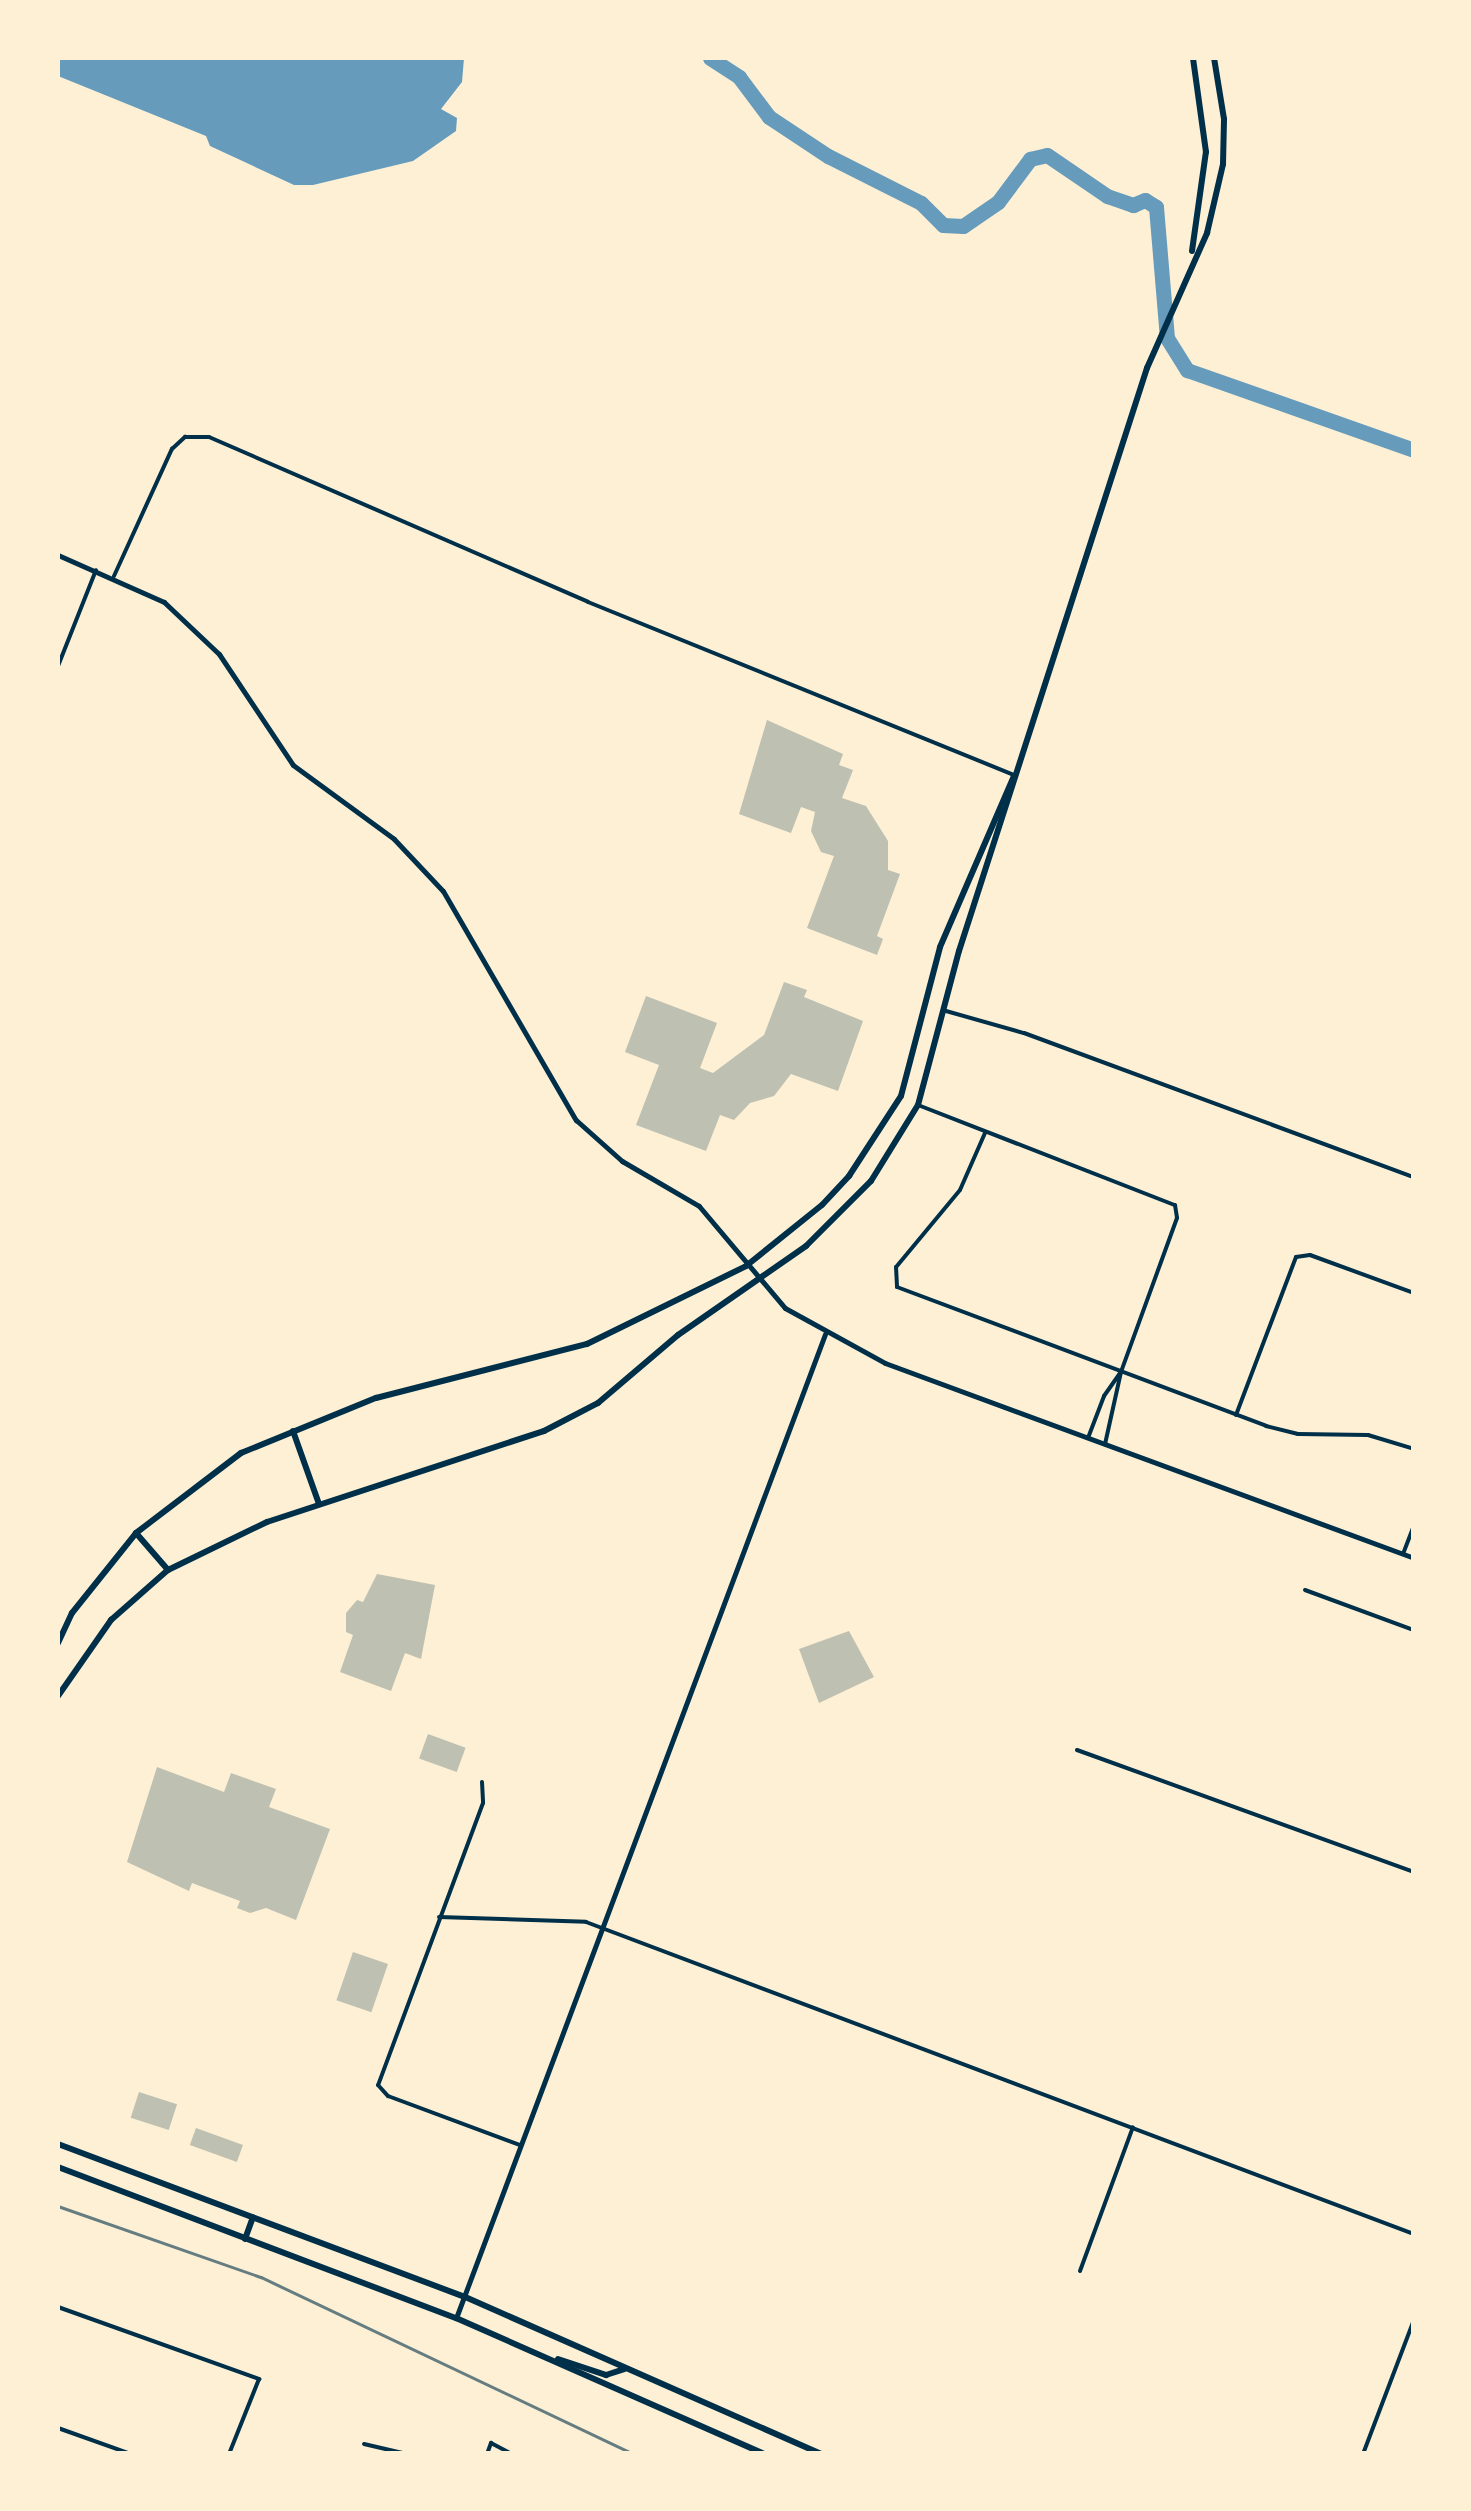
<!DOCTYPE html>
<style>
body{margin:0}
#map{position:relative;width:1471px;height:2511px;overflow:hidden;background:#fdf0d5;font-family:Helvetica,sans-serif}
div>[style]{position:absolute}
.water>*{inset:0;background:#669bbc}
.river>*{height:15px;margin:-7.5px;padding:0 7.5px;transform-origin:7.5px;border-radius:7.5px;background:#669bbc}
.building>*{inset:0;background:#bec0b2;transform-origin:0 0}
.minor>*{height:4px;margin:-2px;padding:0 2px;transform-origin:2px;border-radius:2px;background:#003049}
.tertiary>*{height:5px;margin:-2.5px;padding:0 2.5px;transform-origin:2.5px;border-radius:2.5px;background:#003049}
.secondary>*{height:6px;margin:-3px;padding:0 3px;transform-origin:3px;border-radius:3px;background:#003049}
.primary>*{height:6px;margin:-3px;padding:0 3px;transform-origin:3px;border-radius:3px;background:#003049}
.rail>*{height:2.5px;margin:-1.25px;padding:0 1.25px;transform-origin:1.25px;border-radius:1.25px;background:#657d81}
span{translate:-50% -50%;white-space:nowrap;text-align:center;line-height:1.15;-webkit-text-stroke:10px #fdf0d5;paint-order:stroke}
.frame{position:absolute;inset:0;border:60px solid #fdf0d5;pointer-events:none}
</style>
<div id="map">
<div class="water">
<div style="clip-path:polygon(58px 58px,464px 58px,462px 82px,441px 109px,457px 118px,456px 131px,413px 161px,313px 185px,294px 185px,210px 146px,206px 136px,58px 76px)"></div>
</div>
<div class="river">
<div style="left:710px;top:58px;width:35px;rotate:33deg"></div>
<div style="left:739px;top:77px;width:50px;rotate:53.1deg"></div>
<div style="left:769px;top:117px;width:71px;rotate:33.5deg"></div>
<div style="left:828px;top:156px;width:104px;rotate:26.8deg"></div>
<div style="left:921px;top:203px;width:31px;rotate:45deg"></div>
<div style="left:943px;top:225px;width:20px;rotate:3deg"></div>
<div style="left:963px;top:226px;width:42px;rotate:-34.4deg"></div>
<div style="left:998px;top:202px;width:54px;rotate:-53.3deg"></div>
<div style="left:1030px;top:159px;width:17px;rotate:-13deg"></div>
<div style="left:1047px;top:155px;width:73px;rotate:34.3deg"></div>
<div style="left:1107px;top:196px;width:28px;rotate:19deg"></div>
<div style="left:1133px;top:205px;width:13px;rotate:-23deg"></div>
<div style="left:1145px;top:200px;width:13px;rotate:32deg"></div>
<div style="left:1156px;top:207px;width:131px;rotate:85.2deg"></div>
<div style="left:1167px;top:338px;width:38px;rotate:58deg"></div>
<div style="left:1187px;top:370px;width:241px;rotate:19.4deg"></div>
</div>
<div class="building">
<div style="clip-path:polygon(767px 720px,843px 754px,839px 765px,853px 770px,842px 798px,866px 806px,888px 841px,888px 870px,900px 874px,877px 936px,883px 939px,877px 955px,807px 928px,834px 856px,821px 852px,811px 831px,815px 812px,801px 807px,791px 833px,739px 814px)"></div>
<div style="clip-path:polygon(784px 982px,807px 990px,804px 997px,863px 1021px,838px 1091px,791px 1074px,774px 1096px,750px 1103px,734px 1120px,720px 1115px,706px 1151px,636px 1125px,659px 1065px,625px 1052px,646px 996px,717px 1023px,700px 1068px,713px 1073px,764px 1035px)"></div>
<div style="clip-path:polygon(377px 1574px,435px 1585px,421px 1659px,405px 1653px,391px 1691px,340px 1672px,353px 1635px,346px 1632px,346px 1613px,357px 1600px,363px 1602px)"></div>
<div style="clip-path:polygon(849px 1631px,874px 1677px,819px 1703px,799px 1649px)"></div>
<div style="left:428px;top:1734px;width:40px;height:26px;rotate:20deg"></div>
<div style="clip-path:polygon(157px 1767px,224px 1792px,231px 1773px,276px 1789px,269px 1807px,330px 1829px,296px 1920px,266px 1908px,250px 1913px,237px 1908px,240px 1901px,192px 1883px,189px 1891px,127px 1862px)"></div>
<div style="left:353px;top:1952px;width:37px;height:51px;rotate:19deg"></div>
<div style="left:139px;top:2092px;width:40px;height:27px;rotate:18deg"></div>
<div style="left:196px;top:2128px;width:50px;height:18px;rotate:20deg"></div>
</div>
<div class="minor">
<div style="left:114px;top:576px;width:140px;rotate:-65.5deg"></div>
<div style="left:172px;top:449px;width:18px;rotate:-43deg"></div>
<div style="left:185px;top:437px;width:24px"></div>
<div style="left:209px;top:437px;width:413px;rotate:23.5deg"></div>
<div style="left:588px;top:602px;width:460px;rotate:22.1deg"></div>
<div style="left:58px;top:666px;width:103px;rotate:-68.4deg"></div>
<div style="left:946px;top:1011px;width:81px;rotate:15.8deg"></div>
<div style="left:1024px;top:1033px;width:416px;rotate:20.3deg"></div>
<div style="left:918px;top:1105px;width:276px;rotate:21.3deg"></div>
<div style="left:1175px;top:1205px;width:13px;rotate:81deg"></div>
<div style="left:1177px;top:1218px;width:164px;rotate:110deg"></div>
<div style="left:985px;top:1133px;width:62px;rotate:113.7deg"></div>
<div style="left:960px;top:1190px;width:100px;rotate:129.7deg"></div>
<div style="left:896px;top:1267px;width:20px;rotate:87deg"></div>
<div style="left:897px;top:1287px;width:394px;rotate:20.6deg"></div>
<div style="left:1266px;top:1426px;width:33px;rotate:14deg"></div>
<div style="left:1298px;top:1434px;width:70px;rotate:0.8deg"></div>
<div style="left:1368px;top:1435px;width:48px;rotate:16.9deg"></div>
<div style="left:1236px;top:1415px;width:169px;rotate:-69.2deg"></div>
<div style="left:1296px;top:1257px;width:14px;rotate:-8deg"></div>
<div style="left:1310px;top:1255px;width:111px;rotate:20.1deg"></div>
<div style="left:1088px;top:1438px;width:45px;rotate:-69.1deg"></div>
<div style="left:1104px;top:1396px;width:29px;rotate:-55deg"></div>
<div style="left:1121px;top:1372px;width:74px;rotate:102.5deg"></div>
<div style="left:1403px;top:1554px;width:31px;rotate:-69deg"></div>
<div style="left:1305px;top:1590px;width:116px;rotate:20.2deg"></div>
<div style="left:1077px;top:1750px;width:358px;rotate:19.9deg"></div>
<div style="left:482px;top:1782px;width:21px;rotate:87deg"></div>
<div style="left:483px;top:1803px;width:301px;rotate:110.4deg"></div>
<div style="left:378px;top:2085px;width:15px;rotate:48deg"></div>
<div style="left:388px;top:2096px;width:141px;rotate:20.4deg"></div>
<div style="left:439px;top:1917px;width:147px;rotate:1.9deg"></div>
<div style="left:586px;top:1922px;width:885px;rotate:20.65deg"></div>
<div style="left:1080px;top:2271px;width:153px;rotate:-69.8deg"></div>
<div style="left:58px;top:2307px;width:214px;rotate:19.7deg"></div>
<div style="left:259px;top:2379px;width:81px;rotate:111.8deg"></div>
<div style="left:58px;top:2428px;width:77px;rotate:19.6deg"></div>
<div style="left:364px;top:2444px;width:44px;rotate:13.1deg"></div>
<div style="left:487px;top:2454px;width:12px;rotate:-70deg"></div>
<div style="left:491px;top:2443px;width:24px;rotate:28deg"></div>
<div style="left:1363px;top:2454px;width:143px;rotate:-69.2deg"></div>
</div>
<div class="tertiary">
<div style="left:58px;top:555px;width:116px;rotate:23.9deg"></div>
<div style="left:164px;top:602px;width:76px;rotate:43.4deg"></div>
<div style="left:219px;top:654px;width:133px;rotate:56.3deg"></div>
<div style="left:293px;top:765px;width:125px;rotate:36.2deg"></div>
<div style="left:394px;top:839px;width:71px;rotate:46.7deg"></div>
<div style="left:443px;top:891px;width:265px;rotate:59.9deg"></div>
<div style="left:576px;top:1120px;width:62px;rotate:41.7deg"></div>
<div style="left:622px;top:1161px;width:89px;rotate:30.3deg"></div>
<div style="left:699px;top:1206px;width:133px;rotate:49.9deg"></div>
<div style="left:785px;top:1308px;width:114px;rotate:28.8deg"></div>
<div style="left:885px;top:1363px;width:564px;rotate:20.23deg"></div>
<div style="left:456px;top:2318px;width:1051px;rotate:-69.44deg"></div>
</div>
<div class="secondary">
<div style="left:1192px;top:251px;width:100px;rotate:-82deg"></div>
<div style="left:1206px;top:152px;width:95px;rotate:-97.9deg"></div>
<div style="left:293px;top:1431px;width:77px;rotate:70.4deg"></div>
<div style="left:136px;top:1533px;width:49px;rotate:49.1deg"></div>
<div style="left:58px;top:1643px;width:33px;rotate:-65deg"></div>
<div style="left:72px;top:1613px;width:102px;rotate:-51.3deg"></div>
<div style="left:136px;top:1533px;width:132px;rotate:-37.3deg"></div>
<div style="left:241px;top:1453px;width:146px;rotate:-22.2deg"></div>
<div style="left:376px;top:1398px;width:218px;rotate:-14.4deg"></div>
<div style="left:587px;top:1344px;width:177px;rotate:-26.1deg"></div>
<div style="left:746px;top:1266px;width:97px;rotate:-38.8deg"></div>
<div style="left:822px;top:1205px;width:40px;rotate:-47deg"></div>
<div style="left:849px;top:1176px;width:95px;rotate:-57deg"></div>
<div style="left:901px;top:1096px;width:154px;rotate:-75.3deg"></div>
<div style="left:940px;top:947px;width:186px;rotate:-66.6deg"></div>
<div style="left:58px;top:1696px;width:93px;rotate:-55.1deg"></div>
<div style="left:111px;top:1620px;width:76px;rotate:-41.3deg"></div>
<div style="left:168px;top:1570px;width:110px;rotate:-25.9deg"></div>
<div style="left:267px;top:1522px;width:292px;rotate:-18.2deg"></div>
<div style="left:544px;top:1431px;width:61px;rotate:-27.4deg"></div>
<div style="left:598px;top:1403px;width:105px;rotate:-40.4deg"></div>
<div style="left:678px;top:1335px;width:156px;rotate:-34.8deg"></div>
<div style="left:806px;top:1246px;width:92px;rotate:-45deg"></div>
<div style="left:871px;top:1181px;width:89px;rotate:-58.3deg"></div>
<div style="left:918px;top:1105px;width:159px;rotate:-75.1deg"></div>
<div style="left:959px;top:951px;width:613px;rotate:-72.13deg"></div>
<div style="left:1147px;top:368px;width:148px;rotate:-66deg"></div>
<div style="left:1207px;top:233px;width:71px;rotate:-76.9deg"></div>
<div style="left:1223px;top:164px;width:45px;rotate:-88.7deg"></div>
<div style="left:1224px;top:119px;width:62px;rotate:-99.3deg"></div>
</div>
<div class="primary">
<div style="left:58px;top:2144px;width:433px;rotate:20.6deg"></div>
<div style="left:463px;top:2296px;width:391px;rotate:23.8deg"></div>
<div style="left:58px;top:2167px;width:426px;rotate:20.8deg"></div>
<div style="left:456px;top:2318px;width:337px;rotate:23.8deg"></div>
<div style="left:245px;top:2239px;width:23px;rotate:-70deg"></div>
<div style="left:558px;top:2359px;width:51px;rotate:18.4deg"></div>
<div style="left:606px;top:2375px;width:19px;rotate:-18deg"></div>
</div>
<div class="rail">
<div style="left:58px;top:2206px;width:215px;rotate:19.3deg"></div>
<div style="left:261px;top:2277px;width:412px;rotate:25.4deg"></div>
</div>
<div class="frame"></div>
</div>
